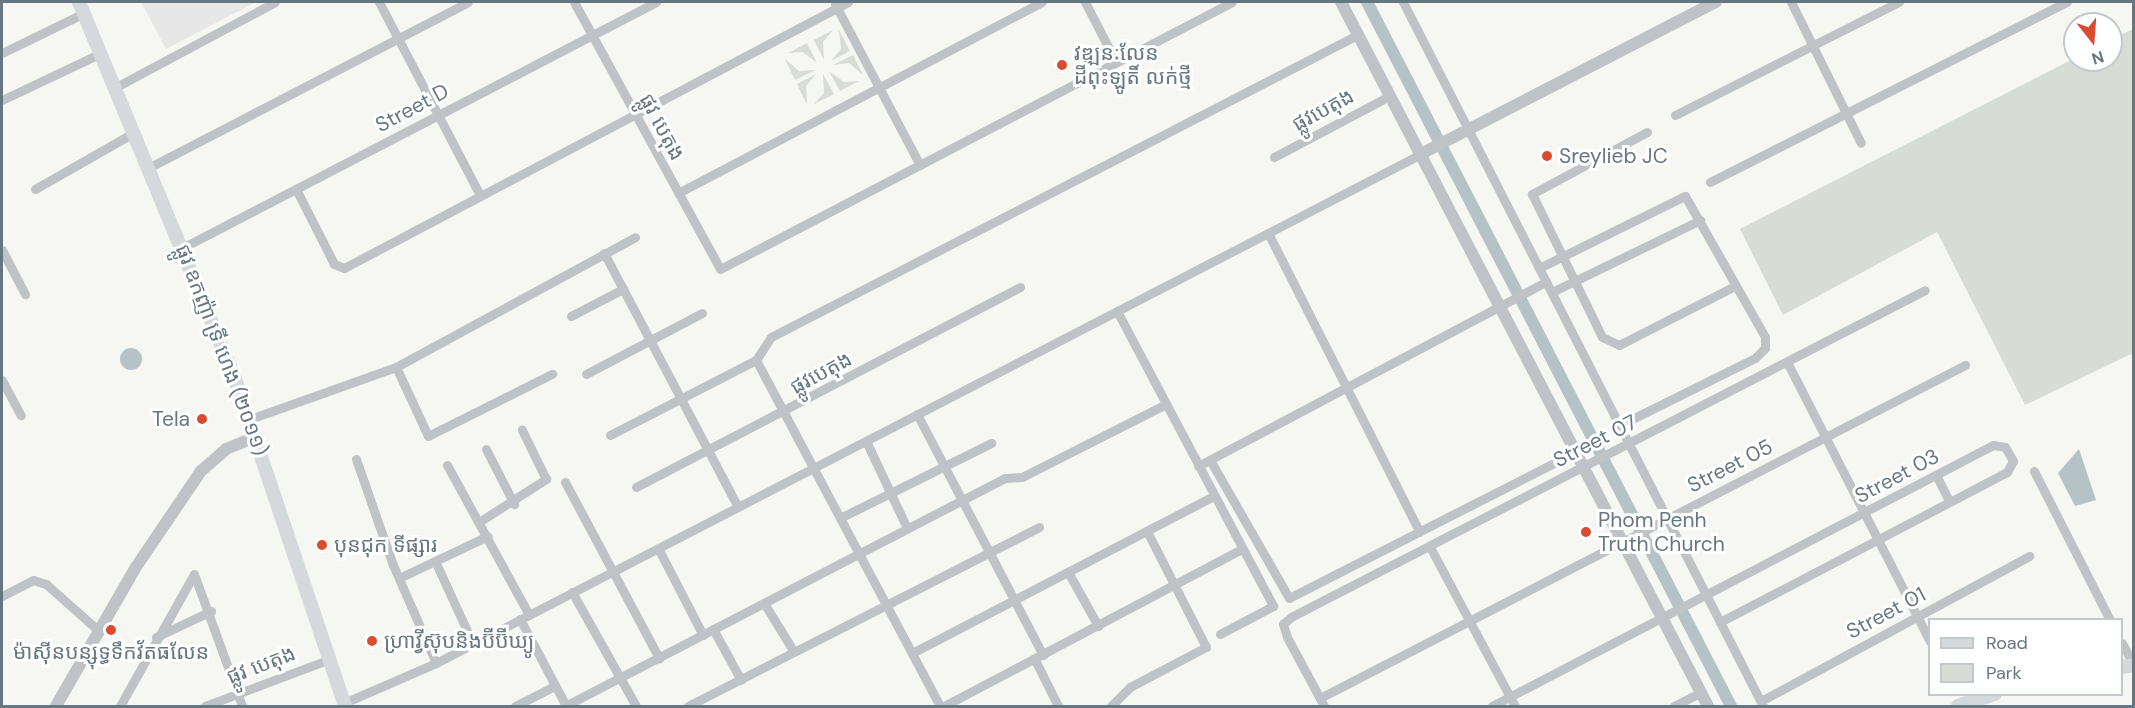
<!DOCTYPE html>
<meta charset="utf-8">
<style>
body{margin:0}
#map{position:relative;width:2135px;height:708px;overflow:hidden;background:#f6f6f2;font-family:"DM Sans","Noto Sans Khmer",sans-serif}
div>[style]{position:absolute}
.built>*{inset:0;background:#e6e7e6}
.green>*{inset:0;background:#d7dcd4}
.water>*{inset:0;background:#b6c3c6}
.round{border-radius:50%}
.canal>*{height:12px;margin:-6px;padding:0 6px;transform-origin:6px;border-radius:6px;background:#b6c3c6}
.minor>*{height:9px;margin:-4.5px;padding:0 4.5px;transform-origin:4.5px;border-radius:4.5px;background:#bfc3c6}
.tertiary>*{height:12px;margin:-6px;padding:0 6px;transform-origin:6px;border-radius:6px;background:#bfc3c6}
.secondary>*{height:14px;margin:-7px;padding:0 7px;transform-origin:7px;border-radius:7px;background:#d4d9dc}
.dots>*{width:16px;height:16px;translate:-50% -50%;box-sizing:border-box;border:3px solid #fff;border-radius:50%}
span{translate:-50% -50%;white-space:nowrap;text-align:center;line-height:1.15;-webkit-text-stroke:6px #fff;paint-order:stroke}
.poi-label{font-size:21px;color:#667782}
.left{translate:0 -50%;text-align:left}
.right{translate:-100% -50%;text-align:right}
.street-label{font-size:21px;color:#667782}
.frame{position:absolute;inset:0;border:3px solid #667782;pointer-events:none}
.legend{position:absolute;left:1928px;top:618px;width:195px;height:78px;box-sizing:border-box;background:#fff;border:2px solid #c2c9cd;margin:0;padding:8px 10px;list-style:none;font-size:18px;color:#667782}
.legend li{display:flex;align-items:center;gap:12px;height:30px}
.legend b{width:30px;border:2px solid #c2c9cd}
.north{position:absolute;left:2063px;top:12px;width:60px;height:60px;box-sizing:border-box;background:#fff;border:2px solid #c2c9cd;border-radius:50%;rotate:163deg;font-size:16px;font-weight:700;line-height:24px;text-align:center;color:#667782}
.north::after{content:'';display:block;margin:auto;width:21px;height:27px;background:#da4c2e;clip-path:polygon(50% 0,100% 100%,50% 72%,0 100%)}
</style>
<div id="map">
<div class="built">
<div style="clip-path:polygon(141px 2px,256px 2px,166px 49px)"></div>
</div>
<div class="green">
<div style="clip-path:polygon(2133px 29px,2133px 353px,2025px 405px,1937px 232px,1783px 315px,1740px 229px,2075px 58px,2111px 60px,2111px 40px)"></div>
<div style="clip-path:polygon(833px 30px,823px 42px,824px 60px,814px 40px)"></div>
<div style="clip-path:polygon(839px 30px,850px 51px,831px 61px,841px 49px)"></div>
<div style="clip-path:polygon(807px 43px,817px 63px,803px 52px,788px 53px)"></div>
<div style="clip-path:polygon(853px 55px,863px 75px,849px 63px,833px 65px)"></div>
<div style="clip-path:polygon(785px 59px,799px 71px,815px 70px,795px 80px)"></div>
<div style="clip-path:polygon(829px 71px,844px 82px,859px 81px,840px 91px)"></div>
<div style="clip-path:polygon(816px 74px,806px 86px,807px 105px,797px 84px)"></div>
<div style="clip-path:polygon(823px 74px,834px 94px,814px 104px,824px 93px)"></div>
</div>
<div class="water">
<div class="round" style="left:120px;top:348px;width:22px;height:22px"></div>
<div style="clip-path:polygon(2079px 449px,2096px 500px,2075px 506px,2058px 473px)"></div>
</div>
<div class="canal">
<div style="left:1367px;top:2px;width:793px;rotate:62.66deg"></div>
</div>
<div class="minor">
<div style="left:379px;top:2px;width:218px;rotate:62.4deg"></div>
<div style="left:574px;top:2px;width:304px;rotate:61.3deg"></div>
<div style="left:720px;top:269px;width:577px;rotate:-27.54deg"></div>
<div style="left:1085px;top:2px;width:68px;rotate:62.7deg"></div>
<div style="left:1403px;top:2px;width:791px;rotate:62.92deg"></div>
<div style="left:1791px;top:2px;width:157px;rotate:63.6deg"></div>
<div style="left:835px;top:4px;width:182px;rotate:62.2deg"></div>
<div style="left:2px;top:53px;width:91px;rotate:-26deg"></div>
<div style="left:116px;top:87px;width:180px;rotate:-28.1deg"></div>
<div style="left:2px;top:100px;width:110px;rotate:-25.4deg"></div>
<div style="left:1675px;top:115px;width:251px;rotate:-26.8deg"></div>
<div style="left:1647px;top:132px;width:131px;rotate:151.7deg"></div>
<div style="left:1532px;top:194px;width:159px;rotate:63.9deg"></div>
<div style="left:1602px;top:337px;width:19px;rotate:25deg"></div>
<div style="left:1619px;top:345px;width:130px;rotate:-27deg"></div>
<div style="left:1274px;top:157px;width:130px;rotate:-27.9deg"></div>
<div style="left:150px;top:167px;width:358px;rotate:-27.4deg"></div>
<div style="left:1710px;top:182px;width:400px;rotate:-26.8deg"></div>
<div style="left:35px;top:189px;width:115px;rotate:-29.7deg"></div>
<div style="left:296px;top:189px;width:84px;rotate:63.1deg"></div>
<div style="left:334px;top:264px;width:11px;rotate:22deg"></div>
<div style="left:344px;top:268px;width:570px;rotate:-27.82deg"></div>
<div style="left:678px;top:193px;width:411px;rotate:-27.7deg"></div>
<div style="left:1268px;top:233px;width:335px;rotate:63.1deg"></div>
<div style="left:184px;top:247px;width:532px;rotate:-27.43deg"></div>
<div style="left:2px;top:250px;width:50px;rotate:62.4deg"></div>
<div style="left:604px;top:253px;width:287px;rotate:62.2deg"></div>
<div style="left:1539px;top:268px;width:163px;rotate:-26.3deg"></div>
<div style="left:1685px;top:196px;width:162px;rotate:60.4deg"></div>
<div style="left:1765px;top:337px;width:11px;rotate:90deg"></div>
<div style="left:1765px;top:348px;width:14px;rotate:135deg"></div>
<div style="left:1755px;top:358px;width:151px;rotate:153.6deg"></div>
<div style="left:1552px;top:292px;width:165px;rotate:-25.9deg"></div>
<div style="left:1117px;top:311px;width:334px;rotate:62.1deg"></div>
<div style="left:1273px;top:606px;width:60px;rotate:152.2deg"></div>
<div style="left:571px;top:316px;width:59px;rotate:-27.4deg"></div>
<div style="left:756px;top:360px;width:392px;rotate:62deg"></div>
<div style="left:1787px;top:362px;width:314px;rotate:62.9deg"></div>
<div style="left:396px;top:367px;width:76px;rotate:65.1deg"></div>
<div style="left:428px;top:436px;width:139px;rotate:-26.6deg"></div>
<div style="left:586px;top:374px;width:131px;rotate:-27.7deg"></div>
<div style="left:2px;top:380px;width:40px;rotate:62deg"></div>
<div style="left:917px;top:414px;width:272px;rotate:62.4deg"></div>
<div style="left:250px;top:419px;width:155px;rotate:-19.6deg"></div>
<div style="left:396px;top:367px;width:272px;rotate:-28.5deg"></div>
<div style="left:610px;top:435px;width:164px;rotate:-27.2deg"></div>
<div style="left:756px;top:360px;width:27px;rotate:-57deg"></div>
<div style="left:771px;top:337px;width:659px;rotate:-27.26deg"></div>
<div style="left:866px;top:441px;width:96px;rotate:64.8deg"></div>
<div style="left:486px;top:449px;width:62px;rotate:63deg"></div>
<div style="left:356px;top:459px;width:112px;rotate:70.8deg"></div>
<div style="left:393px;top:565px;width:107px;rotate:66.3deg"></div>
<div style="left:1210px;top:460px;width:159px;rotate:60.2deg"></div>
<div style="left:1289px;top:598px;width:319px;rotate:-27deg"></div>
<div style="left:447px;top:465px;width:171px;rotate:61.3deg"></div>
<div style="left:1198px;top:466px;width:394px;rotate:-27.9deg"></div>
<div style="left:2034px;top:471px;width:167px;rotate:63deg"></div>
<div style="left:1936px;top:475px;width:30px;rotate:63deg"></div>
<div style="left:565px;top:482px;width:200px;rotate:61.9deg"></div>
<div style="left:636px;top:487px;width:433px;rotate:-27.5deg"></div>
<div style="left:840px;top:518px;width:169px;rotate:-26.4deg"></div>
<div style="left:479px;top:522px;width:80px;rotate:-32.7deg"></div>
<div style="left:546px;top:479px;width:55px;rotate:-116.1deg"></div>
<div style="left:1430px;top:547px;width:180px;rotate:61.9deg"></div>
<div style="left:658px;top:548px;width:98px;rotate:62.7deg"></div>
<div style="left:435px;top:561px;width:91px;rotate:65.4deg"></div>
<div style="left:1068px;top:572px;width:62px;rotate:60.9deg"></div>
<div style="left:399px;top:578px;width:98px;rotate:-25.3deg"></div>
<div style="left:572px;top:592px;width:131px;rotate:60.7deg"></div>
<div style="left:2px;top:596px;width:35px;rotate:-27deg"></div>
<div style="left:33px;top:580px;width:14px;rotate:17deg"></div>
<div style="left:46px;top:584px;width:71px;rotate:41.6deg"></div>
<div style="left:764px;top:603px;width:57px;rotate:58.5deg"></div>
<div style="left:520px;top:619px;width:98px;rotate:62.1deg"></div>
<div style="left:713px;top:629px;width:58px;rotate:61.2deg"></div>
<div style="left:156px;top:637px;width:61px;rotate:-25.3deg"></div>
<div style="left:2122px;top:643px;width:26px;rotate:62deg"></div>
<div style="left:912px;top:653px;width:340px;rotate:-27.5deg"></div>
<div style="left:1035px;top:660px;width:51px;rotate:63.4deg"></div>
<div style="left:1320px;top:698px;width:726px;rotate:-27.31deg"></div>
<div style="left:1761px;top:701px;width:305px;rotate:-28.4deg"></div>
<div style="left:344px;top:703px;width:100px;rotate:-23.5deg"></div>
<div style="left:436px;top:663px;width:1107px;rotate:-27.33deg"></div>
<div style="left:120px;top:706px;width:151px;rotate:-60.7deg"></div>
<div style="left:194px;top:574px;width:140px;rotate:70deg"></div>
<div style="left:205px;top:706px;width:134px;rotate:-20.6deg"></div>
<div style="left:515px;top:706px;width:45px;rotate:-26.6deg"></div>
<div style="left:565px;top:706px;width:496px;rotate:-27.4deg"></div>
<div style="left:1005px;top:478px;width:17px;rotate:-3deg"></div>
<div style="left:1022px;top:477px;width:161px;rotate:-26.9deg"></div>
<div style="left:688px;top:706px;width:394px;rotate:-27deg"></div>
<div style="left:944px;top:706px;width:337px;rotate:-27.8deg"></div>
<div style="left:1111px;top:706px;width:27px;rotate:-45deg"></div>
<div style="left:1130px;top:687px;width:86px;rotate:-27.8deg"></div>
<div style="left:1206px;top:647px;width:130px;rotate:-117deg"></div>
<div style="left:1324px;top:706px;width:78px;rotate:-118.2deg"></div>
<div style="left:1287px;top:637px;width:14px;rotate:-107deg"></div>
<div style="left:1283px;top:624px;width:11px;rotate:-41deg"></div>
<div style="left:1291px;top:617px;width:713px;rotate:-27.28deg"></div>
<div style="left:1492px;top:706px;width:565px;rotate:-27.52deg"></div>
<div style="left:1993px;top:445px;width:12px;rotate:9deg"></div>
<div style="left:2005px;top:447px;width:16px;rotate:60deg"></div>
<div style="left:2013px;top:461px;width:13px;rotate:119deg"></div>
<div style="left:2007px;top:472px;width:324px;rotate:152.4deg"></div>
<div style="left:1674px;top:706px;width:30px;rotate:-27deg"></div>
</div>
<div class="tertiary">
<div style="left:1341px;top:2px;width:794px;rotate:62.47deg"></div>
<div style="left:1419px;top:155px;width:334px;rotate:-27.3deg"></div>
<div style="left:56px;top:706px;width:160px;rotate:-60.1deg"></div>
<div style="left:136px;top:567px;width:116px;rotate:-55.9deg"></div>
<div style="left:201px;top:471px;width:33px;rotate:-41deg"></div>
<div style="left:226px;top:449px;width:32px;rotate:-22deg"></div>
</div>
<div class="secondary">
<div style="left:79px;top:2px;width:405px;rotate:67.5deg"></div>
<div style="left:234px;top:376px;width:348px;rotate:71.4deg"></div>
<div style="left:2122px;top:667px;width:12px;rotate:-9deg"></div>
<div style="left:1958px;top:706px;width:39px;rotate:-18deg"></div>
</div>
<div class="dots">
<div style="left:1062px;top:65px;background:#da4c2e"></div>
<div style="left:1547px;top:156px;background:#da4c2e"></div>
<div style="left:202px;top:419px;background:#da4c2e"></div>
<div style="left:1586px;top:532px;background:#da4c2e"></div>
<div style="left:322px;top:545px;background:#da4c2e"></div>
<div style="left:111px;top:630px;background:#da4c2e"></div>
<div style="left:372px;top:641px;background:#da4c2e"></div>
</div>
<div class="poi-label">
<span class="left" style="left:1074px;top:65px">វឌ្ឍនៈលែន<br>ដីពុះឡូតិ៍ លក់ថ្មី</span>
<span class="left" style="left:1559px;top:156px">Sreylieb JC</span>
<span class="right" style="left:190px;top:419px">Tela</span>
<span class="left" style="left:1598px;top:532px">Phom Penh<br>Truth Church</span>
<span class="left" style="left:334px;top:545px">បុនជុក ទីផ្សារ</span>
<span class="left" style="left:384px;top:641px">ហ្រាវ្វីស៊ុបនិងប៊ីប៊ីឃ្យូ</span>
<span style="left:111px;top:652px">ម៉ាស៊ីនបន្សុទ្ធទឹកវ័តធលែន</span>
</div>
<div class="street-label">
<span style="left:412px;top:108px;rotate:-28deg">Street D</span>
<span style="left:1323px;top:110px;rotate:-28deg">ផ្លូវបេតុង</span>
<span style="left:662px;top:127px;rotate:62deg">ផ្លូវ បេតុង</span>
<span style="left:222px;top:350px;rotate:69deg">ផ្លូវ ឧកញ៉ា ទ្រី ហេង (២០១១)</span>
<span style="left:821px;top:373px;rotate:-28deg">ផ្លូវបេតុង</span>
<span style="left:1595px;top:441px;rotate:-27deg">Street 07</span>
<span style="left:1730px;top:466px;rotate:-27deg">Street 05</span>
<span style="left:1897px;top:476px;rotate:-28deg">Street 03</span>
<span style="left:1886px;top:613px;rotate:-28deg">Street 01</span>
<span style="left:261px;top:665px;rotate:-21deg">ផ្លូវ បេតុង</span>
</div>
<div class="frame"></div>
<ul class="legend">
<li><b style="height:8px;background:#d4d9dc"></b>Road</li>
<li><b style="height:16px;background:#d7dcd4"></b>Park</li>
</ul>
<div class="north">N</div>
</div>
